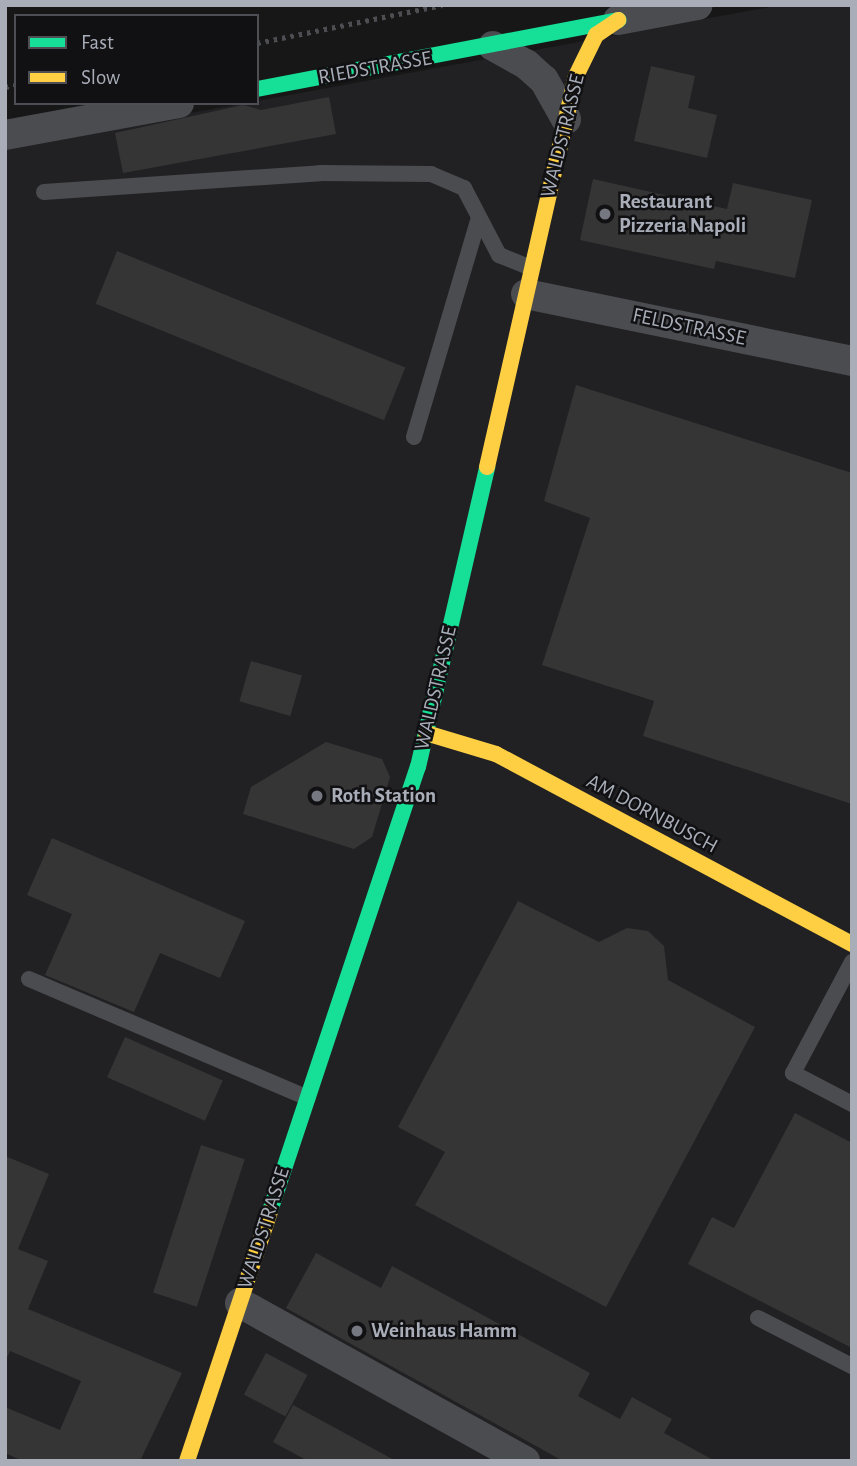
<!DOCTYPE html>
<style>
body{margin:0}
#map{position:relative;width:857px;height:1466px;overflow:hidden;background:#171717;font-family:"Alegreya Sans",sans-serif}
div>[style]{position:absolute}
.built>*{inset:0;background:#212123}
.building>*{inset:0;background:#353536;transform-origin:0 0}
.path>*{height:4.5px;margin-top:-2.25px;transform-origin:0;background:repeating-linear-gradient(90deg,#4d4e52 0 3.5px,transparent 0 8.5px)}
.lane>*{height:16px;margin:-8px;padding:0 8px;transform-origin:8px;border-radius:8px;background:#4b4c50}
.street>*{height:30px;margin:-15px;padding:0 15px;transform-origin:15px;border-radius:15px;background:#4b4c50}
.fast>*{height:16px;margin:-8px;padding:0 8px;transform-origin:8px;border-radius:8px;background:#16e098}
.slow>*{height:16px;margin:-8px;padding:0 8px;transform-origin:8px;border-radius:8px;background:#ffcf43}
.dots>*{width:19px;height:19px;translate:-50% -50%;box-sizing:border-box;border:4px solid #111113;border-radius:50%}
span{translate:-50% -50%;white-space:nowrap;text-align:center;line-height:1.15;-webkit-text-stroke:5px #111113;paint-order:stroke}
.street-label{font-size:21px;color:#a8adb8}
.poi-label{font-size:21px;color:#a8adb8;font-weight:700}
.left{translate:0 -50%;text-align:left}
.frame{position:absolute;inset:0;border:7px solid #a8adb8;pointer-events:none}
.legend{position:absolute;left:14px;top:14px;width:245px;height:91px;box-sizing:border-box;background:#111113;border:2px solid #4d4f55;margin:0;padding:9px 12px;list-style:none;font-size:21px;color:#a8adb8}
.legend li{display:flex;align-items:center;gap:14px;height:35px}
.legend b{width:35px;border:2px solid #4d4f55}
</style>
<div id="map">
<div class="built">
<div style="clip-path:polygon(781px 5px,852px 5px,852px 1461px,5px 1461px,5px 147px)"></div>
</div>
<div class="building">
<div style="clip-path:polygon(651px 66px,695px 76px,688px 108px,717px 115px,707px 158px,634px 141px)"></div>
<div style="clip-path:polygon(329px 97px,336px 134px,123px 173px,115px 133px,243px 105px,261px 110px)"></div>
<div style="clip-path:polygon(593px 179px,727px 209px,733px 183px,812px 200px,795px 278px,716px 261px,714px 269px,580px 240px)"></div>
<div style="left:117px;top:251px;width:311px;height:57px;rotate:22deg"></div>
<div style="clip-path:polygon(576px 385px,852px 473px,852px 804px,643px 736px,654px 701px,542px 665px,590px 518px,544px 501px)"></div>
<div style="left:251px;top:661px;width:53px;height:42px;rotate:16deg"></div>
<div style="clip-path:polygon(326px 742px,382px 759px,390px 777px,372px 837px,354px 849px,243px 814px,251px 787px)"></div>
<div style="clip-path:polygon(52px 838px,245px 921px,220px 978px,160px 953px,134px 1012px,45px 975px,72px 914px,27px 895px)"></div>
<div style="clip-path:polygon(518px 901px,599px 942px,627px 928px,648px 931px,664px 946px,668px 980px,755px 1027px,606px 1307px,415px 1205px,445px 1152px,398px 1127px)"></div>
<div style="left:125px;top:1037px;width:107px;height:44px;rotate:24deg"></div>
<div style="clip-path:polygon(795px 1113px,852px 1143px,852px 1348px,688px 1264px,712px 1217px,734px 1228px)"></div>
<div style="left:201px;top:1145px;width:46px;height:155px;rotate:18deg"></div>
<div style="clip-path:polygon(5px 1156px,49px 1174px,18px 1249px,48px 1261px,28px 1309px,182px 1373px,140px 1461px,23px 1461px,5px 1453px,5px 1407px,60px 1430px,81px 1381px,10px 1351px,5px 1362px)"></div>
<div style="clip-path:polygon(316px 1253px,381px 1288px,392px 1266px,590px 1373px,578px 1396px,620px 1419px,632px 1397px,672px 1419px,664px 1433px,715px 1461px,563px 1461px,286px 1308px)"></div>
<div style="left:266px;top:1353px;width:47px;height:47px;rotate:28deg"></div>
<div style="clip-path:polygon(293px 1405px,396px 1461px,308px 1461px,273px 1442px)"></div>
</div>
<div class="path">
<div style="left:257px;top:43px;width:189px;rotate:-11.6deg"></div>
<div style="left:5px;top:87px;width:11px;rotate:-10deg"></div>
</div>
<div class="lane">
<div style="left:44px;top:192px;width:277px;rotate:-3.9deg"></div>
<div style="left:320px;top:173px;width:111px;rotate:0.5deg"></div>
<div style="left:431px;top:174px;width:36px;rotate:23deg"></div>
<div style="left:464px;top:188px;width:76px;rotate:62.4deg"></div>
<div style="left:499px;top:255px;width:35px;rotate:22deg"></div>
<div style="left:414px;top:437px;width:228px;rotate:-73.5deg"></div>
<div style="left:852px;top:962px;width:126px;rotate:118deg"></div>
<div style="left:793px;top:1073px;width:67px;rotate:27.7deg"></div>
<div style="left:29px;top:979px;width:303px;rotate:23.1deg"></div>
<div style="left:758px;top:1318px;width:106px;rotate:27.1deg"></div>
</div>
<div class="street">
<div style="left:618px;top:20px;width:81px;rotate:-10.6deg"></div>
<div style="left:493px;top:46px;width:38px;rotate:29deg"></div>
<div style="left:526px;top:64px;width:24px;rotate:42deg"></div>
<div style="left:544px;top:80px;width:45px;rotate:60.6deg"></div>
<div style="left:5px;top:135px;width:177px;rotate:-10.4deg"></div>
<div style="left:526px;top:294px;width:333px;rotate:11.6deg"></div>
<div style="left:240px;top:1303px;width:326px;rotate:29deg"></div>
</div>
<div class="fast">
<div style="left:257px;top:89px;width:368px;rotate:-10.8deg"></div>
<div style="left:270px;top:1211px;width:468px;rotate:-71.6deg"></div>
<div style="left:418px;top:767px;width:308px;rotate:-77deg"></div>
</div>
<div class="slow">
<div style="left:487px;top:467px;width:401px;rotate:-77.2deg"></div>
<div style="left:576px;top:76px;width:46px;rotate:-64deg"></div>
<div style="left:596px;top:35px;width:27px;rotate:-34deg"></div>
<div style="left:426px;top:733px;width:73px;rotate:16.7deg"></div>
<div style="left:496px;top:754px;width:404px;rotate:28.1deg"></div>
<div style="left:187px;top:1461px;width:263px;rotate:-71.6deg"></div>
</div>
<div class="dots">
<div style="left:605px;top:214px;background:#757880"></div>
<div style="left:317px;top:796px;background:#757880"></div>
<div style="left:357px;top:1331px;background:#757880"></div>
</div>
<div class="street-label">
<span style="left:375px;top:68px;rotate:-10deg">RIEDSTRASSE</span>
<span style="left:563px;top:136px;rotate:-76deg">WALDSTRASSE</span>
<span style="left:689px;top:327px;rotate:12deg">FELDSTRASSE</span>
<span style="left:436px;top:688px;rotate:-77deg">WALDSTRASSE</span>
<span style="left:652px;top:814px;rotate:28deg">AM DORNBUSCH</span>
<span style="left:264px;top:1228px;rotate:-72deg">WALDSTRASSE</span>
</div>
<div class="poi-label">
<span class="left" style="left:619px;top:214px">Restaurant<br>Pizzeria Napoli</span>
<span class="left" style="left:331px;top:796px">Roth Station</span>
<span class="left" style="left:371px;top:1331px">Weinhaus Hamm</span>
</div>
<div class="frame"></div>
<ul class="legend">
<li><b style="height:9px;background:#16e098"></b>Fast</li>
<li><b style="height:9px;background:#ffcf43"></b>Slow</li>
</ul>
</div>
